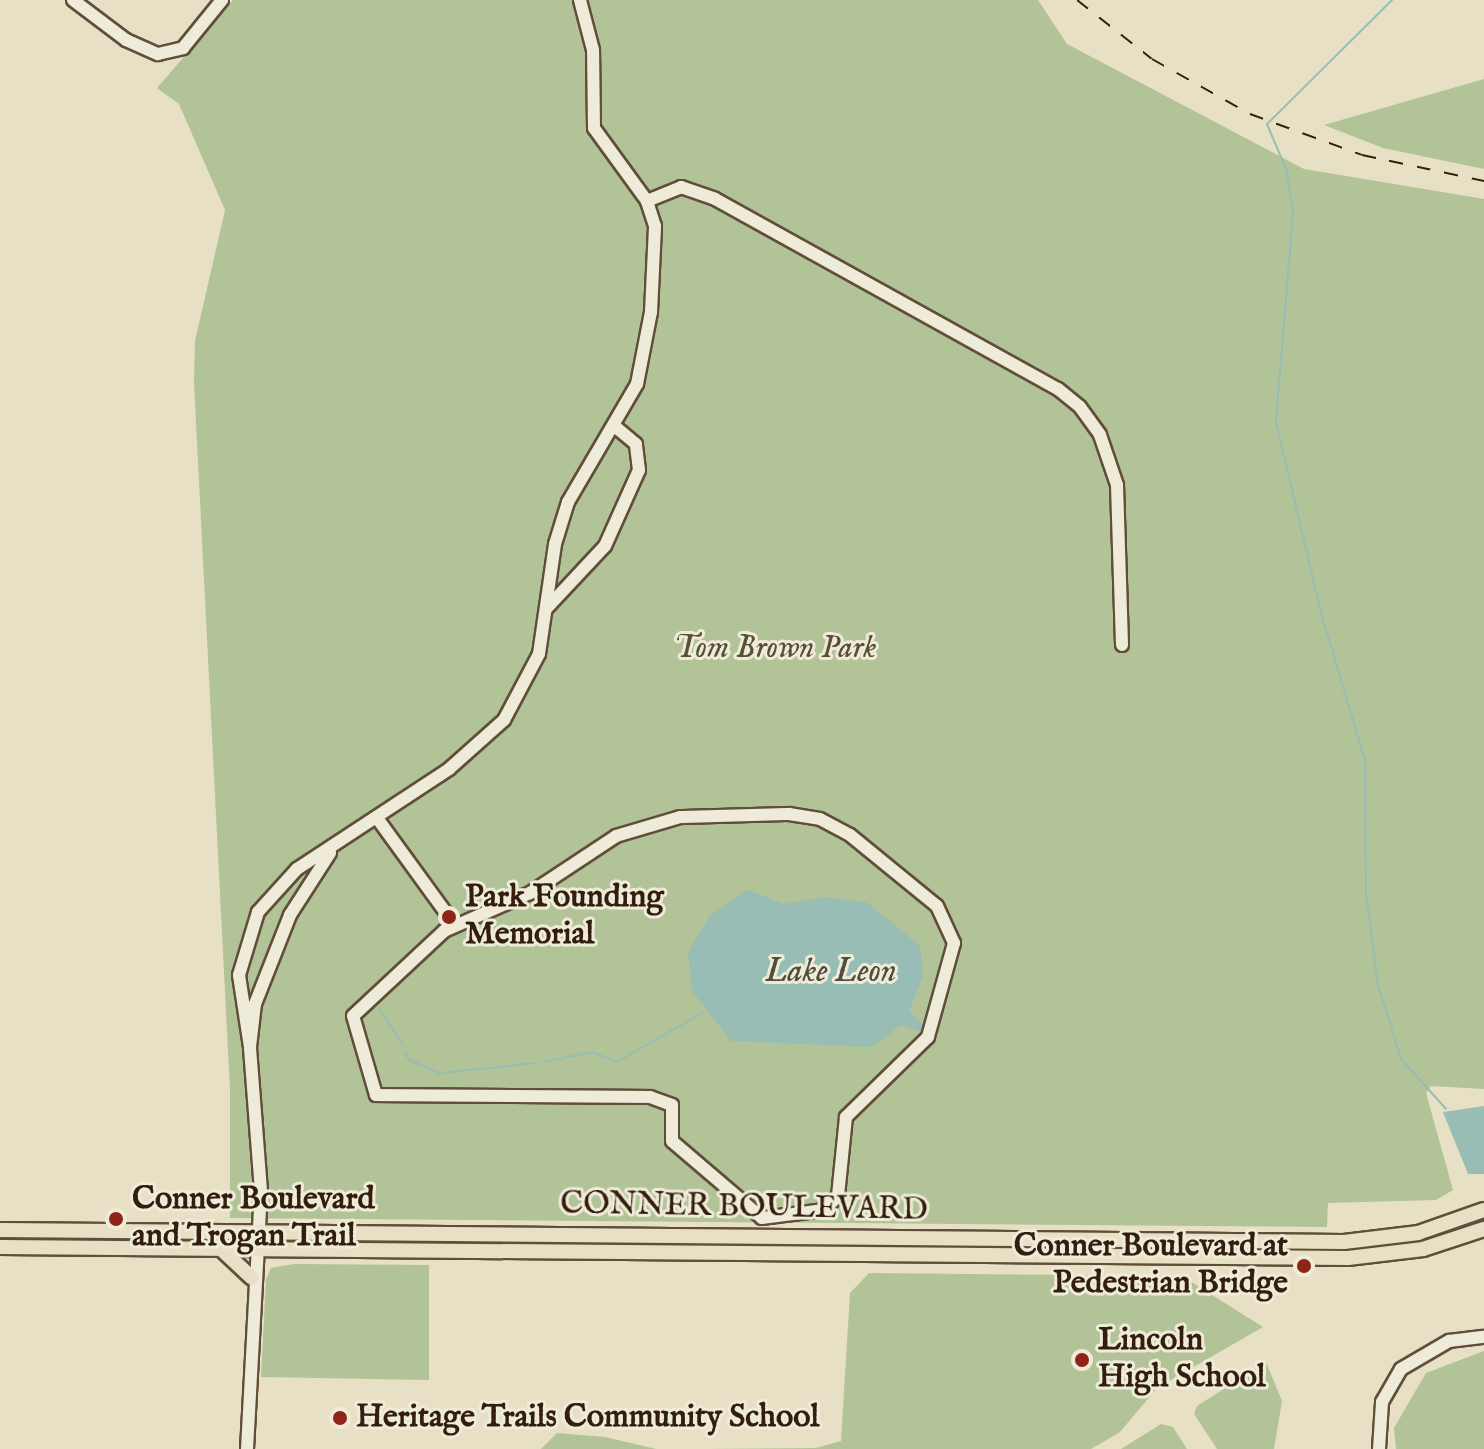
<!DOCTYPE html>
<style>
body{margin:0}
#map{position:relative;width:1484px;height:1449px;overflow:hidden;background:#e7e0c4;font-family:"IM FELL English",serif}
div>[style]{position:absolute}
.green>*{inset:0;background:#b1c397}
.water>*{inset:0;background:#97bdb4}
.stream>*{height:2px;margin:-1px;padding:0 1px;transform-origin:1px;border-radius:1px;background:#97bdb4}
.roads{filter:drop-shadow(2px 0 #604e3a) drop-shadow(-2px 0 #604e3a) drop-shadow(0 2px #604e3a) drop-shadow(0 -2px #604e3a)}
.minor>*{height:12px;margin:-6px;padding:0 6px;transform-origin:6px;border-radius:6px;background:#efebd9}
.major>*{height:14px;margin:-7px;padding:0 7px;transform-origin:7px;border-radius:7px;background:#e7e0c4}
.rail>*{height:2px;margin-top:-1px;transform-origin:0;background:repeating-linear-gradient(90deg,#331d0c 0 14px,transparent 0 28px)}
.dots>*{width:22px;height:22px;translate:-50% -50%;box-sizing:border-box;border:4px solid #efebd9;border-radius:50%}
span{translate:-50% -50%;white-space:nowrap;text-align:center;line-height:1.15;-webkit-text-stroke:6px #efebd9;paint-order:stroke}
.park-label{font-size:32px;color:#594f36;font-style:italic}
.poi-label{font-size:32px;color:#331d0c;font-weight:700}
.left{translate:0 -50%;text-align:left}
.right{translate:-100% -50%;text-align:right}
.street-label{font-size:32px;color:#331d0c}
.water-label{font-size:34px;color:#514d3e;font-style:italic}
</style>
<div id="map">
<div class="green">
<div style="clip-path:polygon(233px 0,1038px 0,1067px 44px,1304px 169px,1484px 199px,1484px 1089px,1431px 1086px,1426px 1093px,1453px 1190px,1436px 1200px,1328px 1203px,1327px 1227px,230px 1218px,230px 1090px,194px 383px,195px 341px,225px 210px,179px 104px,157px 88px)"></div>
<div style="clip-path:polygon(1484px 79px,1484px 169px,1383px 148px,1324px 125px)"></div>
<div style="clip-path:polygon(294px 1264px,429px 1265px,429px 1380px,261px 1377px,266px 1279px,271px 1268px)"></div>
<div style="clip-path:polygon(869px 1273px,1182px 1276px,1263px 1327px,1157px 1388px,1120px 1432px,1091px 1449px,709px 1449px,816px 1448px,841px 1441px,850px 1293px)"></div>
<div style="clip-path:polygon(1484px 1351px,1484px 1449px,1396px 1449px,1394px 1428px,1426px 1373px)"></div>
<div style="clip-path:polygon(1266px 1362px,1282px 1401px,1274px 1449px,1217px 1449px,1194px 1414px,1197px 1406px)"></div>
<div style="clip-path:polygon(1161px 1424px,1173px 1427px,1187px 1449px,1121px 1449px)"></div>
<div style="clip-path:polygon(557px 1433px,605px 1437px,656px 1449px,541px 1449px)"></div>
</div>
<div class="water">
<div style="clip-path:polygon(748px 890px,783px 904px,826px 897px,868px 903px,920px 946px,923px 977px,909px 1011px,934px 1036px,901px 1025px,872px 1047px,731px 1041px,692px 991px,688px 953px,710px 915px)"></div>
<div style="clip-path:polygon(1484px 1106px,1484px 1174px,1468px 1174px,1443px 1112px)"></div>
</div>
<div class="stream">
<div style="left:1392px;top:0;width:176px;rotate:135.2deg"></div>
<div style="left:1267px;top:124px;width:49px;rotate:67.1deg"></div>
<div style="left:1286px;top:169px;width:45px;rotate:81deg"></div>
<div style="left:1293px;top:213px;width:210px;rotate:94.7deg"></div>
<div style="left:1276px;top:422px;width:199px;rotate:76.7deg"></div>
<div style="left:1322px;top:616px;width:150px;rotate:73.4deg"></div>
<div style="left:1365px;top:760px;width:132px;rotate:89.6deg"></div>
<div style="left:1366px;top:892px;width:94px;rotate:82.6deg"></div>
<div style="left:1378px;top:985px;width:77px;rotate:72.7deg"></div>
<div style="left:1401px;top:1059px;width:67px;rotate:48deg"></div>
<div style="left:379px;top:1008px;width:43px;rotate:57.4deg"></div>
<div style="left:405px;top:1052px;width:9px;rotate:63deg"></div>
<div style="left:409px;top:1060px;width:34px;rotate:23deg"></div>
<div style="left:440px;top:1073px;width:96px;rotate:-6deg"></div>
<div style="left:543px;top:1062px;width:50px;rotate:-11.5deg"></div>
<div style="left:592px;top:1052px;width:27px;rotate:22deg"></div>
<div style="left:617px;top:1062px;width:100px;rotate:-29.9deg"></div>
</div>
<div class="roads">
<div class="minor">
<div style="left:73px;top:0;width:66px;rotate:37deg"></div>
<div style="left:126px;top:40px;width:35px;rotate:24deg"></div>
<div style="left:158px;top:54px;width:26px;rotate:-13deg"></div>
<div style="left:183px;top:48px;width:62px;rotate:-50.9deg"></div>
<div style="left:647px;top:201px;width:37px;rotate:-22deg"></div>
<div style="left:681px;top:187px;width:36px;rotate:19deg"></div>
<div style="left:715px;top:199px;width:392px;rotate:29deg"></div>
<div style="left:1058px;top:389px;width:28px;rotate:39deg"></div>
<div style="left:1080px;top:407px;width:34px;rotate:54deg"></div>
<div style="left:1100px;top:435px;width:53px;rotate:71.2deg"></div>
<div style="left:1117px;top:485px;width:160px;rotate:88.2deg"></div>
<div style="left:546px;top:609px;width:86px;rotate:-46.9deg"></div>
<div style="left:605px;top:546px;width:83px;rotate:-65.9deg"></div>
<div style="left:639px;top:470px;width:26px;rotate:-97deg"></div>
<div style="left:636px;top:444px;width:26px;rotate:-140deg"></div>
<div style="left:789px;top:814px;width:31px;rotate:9deg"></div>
<div style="left:820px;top:819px;width:34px;rotate:28deg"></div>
<div style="left:850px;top:835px;width:112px;rotate:39.2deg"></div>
<div style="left:937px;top:906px;width:41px;rotate:65.3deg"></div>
<div style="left:954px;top:943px;width:98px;rotate:105.5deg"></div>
<div style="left:928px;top:1037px;width:115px;rotate:135.7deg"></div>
<div style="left:846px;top:1117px;width:79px;rotate:95.8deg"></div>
<div style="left:838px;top:1196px;width:20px;rotate:135deg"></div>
<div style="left:824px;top:1210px;width:63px;rotate:172.6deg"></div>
<div style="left:762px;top:1218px;width:118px;rotate:-139.5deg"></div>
<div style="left:672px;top:1141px;width:36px;rotate:-90deg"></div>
<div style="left:672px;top:1105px;width:23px;rotate:-160deg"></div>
<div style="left:650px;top:1097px;width:274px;rotate:-179.6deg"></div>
<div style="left:376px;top:1095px;width:82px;rotate:-106.2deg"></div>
<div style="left:353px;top:1016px;width:125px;rotate:-43deg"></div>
<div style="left:444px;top:931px;width:94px;rotate:-23.8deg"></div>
<div style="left:530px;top:893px;width:103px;rotate:-33.5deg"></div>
<div style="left:616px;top:836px;width:67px;rotate:-16.5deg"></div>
<div style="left:680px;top:817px;width:109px;rotate:-1.6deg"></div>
<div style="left:377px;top:818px;width:131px;rotate:54deg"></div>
<div style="left:250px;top:1047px;width:73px;rotate:-98.7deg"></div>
<div style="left:239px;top:975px;width:66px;rotate:-73.2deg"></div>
<div style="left:258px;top:912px;width:58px;rotate:-47.8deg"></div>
<div style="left:297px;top:869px;width:182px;rotate:-33.3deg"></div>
<div style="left:449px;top:769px;width:74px;rotate:-41.7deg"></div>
<div style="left:504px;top:720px;width:75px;rotate:-62.1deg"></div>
<div style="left:539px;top:654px;width:111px;rotate:-81.7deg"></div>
<div style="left:555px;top:544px;width:44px;rotate:-72.8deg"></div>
<div style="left:568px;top:502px;width:137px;rotate:-59.7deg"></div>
<div style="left:637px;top:384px;width:73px;rotate:-79deg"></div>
<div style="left:651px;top:312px;width:86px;rotate:-87.3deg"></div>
<div style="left:655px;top:226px;width:26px;rotate:-108deg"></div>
<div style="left:647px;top:201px;width:90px;rotate:-126deg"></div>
<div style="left:594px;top:128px;width:78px;rotate:-90.7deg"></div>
<div style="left:593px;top:50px;width:52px;rotate:-104.6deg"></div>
<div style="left:247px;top:1449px;width:258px;rotate:-86.9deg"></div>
<div style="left:261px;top:1191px;width:144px;rotate:-94.4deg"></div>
<div style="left:250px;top:1047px;width:43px;rotate:-83.4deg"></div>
<div style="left:255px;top:1004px;width:96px;rotate:-68.5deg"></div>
<div style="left:290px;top:915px;width:74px;rotate:-57.2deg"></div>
<div style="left:1379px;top:1449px;width:47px;rotate:-86.3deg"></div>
<div style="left:1382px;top:1402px;width:38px;rotate:-60deg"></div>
<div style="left:1401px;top:1369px;width:56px;rotate:-30.3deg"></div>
<div style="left:1449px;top:1341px;width:35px;rotate:-7deg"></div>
</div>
<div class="major">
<div style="left:0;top:1230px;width:1344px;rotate:0.51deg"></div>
<div style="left:1344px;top:1242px;width:75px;rotate:-6.9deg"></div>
<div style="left:1418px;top:1233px;width:70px;rotate:-19.2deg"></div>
<div style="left:0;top:1247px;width:1348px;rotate:0.47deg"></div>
<div style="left:1348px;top:1258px;width:76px;rotate:-6.8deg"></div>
<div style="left:1423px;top:1249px;width:64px;rotate:-18.2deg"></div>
<div style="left:221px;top:1249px;width:42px;rotate:43.1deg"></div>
</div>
</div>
<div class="rail">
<div style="left:1077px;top:0;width:95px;rotate:38.2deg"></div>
<div style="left:1152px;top:59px;width:112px;rotate:29.3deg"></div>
<div style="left:1250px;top:114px;width:119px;rotate:20.1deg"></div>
<div style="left:1362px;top:155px;width:125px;rotate:12deg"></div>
</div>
<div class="dots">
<div style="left:449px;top:917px;background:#8f2418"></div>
<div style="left:116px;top:1219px;background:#8f2418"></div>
<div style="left:1304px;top:1266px;background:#8f2418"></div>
<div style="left:1082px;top:1360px;background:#8f2418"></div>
<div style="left:340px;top:1418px;background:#8f2418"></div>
</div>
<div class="park-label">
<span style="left:775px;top:649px">Tom Brown Park</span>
</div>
<div class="poi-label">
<span class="left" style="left:465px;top:917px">Park Founding<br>Memorial</span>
<span class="left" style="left:132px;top:1219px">Conner Boulevard<br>and Trogan Trail</span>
<span class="right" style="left:1288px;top:1266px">Conner Boulevard at<br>Pedestrian Bridge</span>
<span class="left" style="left:1098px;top:1360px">Lincoln<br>High School</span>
<span class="left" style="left:356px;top:1418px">Heritage Trails Community School</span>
</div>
<div class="street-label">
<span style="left:744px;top:1208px;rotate:1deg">CONNER BOULEVARD</span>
</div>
<div class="water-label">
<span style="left:831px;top:972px">Lake Leon</span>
</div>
</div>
